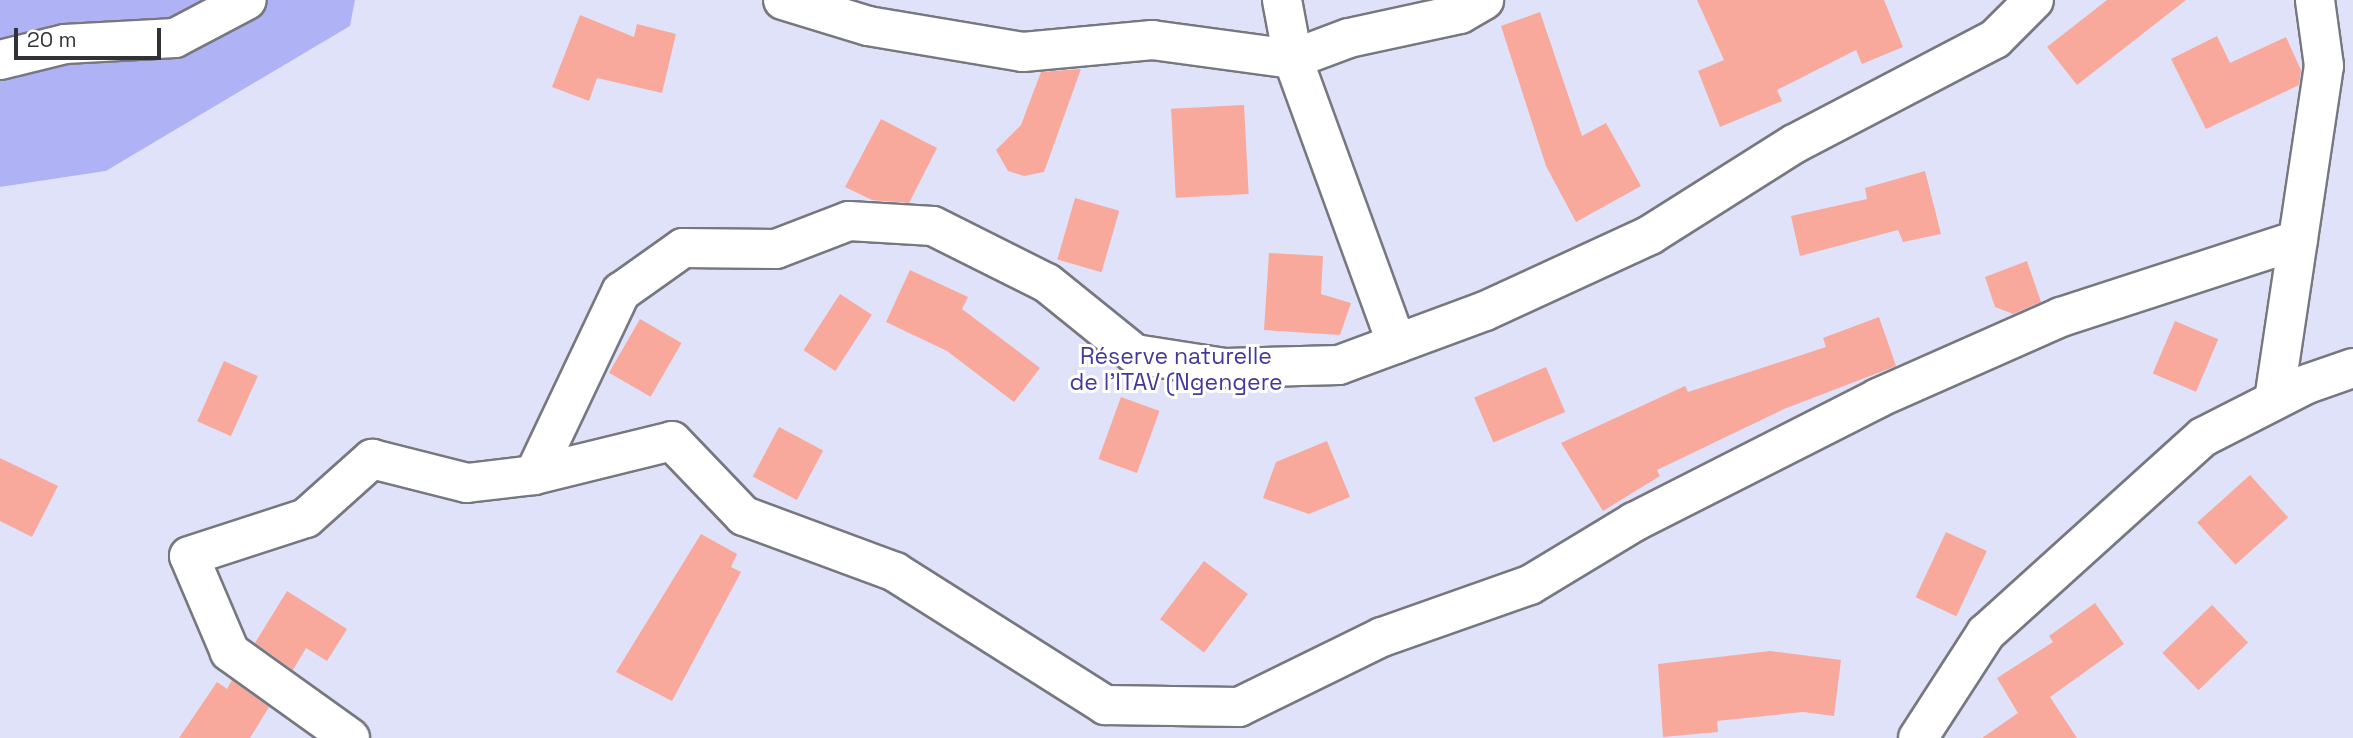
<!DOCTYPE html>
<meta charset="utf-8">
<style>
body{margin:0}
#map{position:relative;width:2353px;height:738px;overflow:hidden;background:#f8f8ff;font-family:"Space Grotesk",sans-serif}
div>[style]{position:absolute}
.green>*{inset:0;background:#e0e2fa}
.forest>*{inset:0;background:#b0b2f6}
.building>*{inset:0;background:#f8a99c;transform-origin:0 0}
.roads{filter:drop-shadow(2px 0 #77787f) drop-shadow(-2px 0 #77787f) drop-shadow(0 2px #77787f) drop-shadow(0 -2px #77787f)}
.minor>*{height:38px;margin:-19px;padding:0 19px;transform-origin:19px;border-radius:19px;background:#fff}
span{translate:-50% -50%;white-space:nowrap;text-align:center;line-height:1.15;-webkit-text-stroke:6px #fff;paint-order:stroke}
.park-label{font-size:23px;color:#443999}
.scale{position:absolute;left:14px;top:28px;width:147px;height:32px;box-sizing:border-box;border:4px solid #313235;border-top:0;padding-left:9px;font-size:21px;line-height:24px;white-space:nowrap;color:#313235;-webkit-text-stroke:5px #fff;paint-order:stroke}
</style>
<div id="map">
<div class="green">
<div style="clip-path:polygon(355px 0,2353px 0,2353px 738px,0 738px,0 187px,106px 171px,350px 26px)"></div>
</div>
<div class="forest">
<div style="clip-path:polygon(0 0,355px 0,350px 26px,106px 171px,0 187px)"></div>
</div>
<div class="building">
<div style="clip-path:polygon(1697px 0,1884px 0,1903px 47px,1862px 64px,1856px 50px,1777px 90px,1782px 101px,1720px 127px,1698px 71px,1724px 60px)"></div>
<div style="clip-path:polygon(2107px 0,2186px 0,2077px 85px,2047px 47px)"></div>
<div style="clip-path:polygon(1540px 12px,1582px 136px,1606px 123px,1641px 186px,1576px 222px,1546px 166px,1501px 26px)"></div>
<div style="clip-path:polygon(580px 15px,634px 37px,637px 24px,676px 34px,662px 93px,597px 78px,589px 101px,552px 87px)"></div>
<div style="clip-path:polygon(2217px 36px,2230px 63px,2286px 37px,2301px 70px,2299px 85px,2206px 129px,2171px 59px)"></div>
<div style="clip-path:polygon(1081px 69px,1044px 172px,1024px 176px,1008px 171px,996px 150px,1021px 125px,1041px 72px)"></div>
<div style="left:1244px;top:105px;width:89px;height:73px;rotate:87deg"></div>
<div style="clip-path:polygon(881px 119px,937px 148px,909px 203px,872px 200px,845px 187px)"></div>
<div style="clip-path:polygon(1925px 171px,1941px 234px,1903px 242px,1898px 230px,1800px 256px,1791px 216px,1867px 199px,1865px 188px)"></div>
<div style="left:1075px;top:198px;width:46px;height:64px;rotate:16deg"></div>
<div style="clip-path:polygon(1269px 253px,1323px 256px,1321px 294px,1351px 303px,1340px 335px,1264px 330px)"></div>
<div style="clip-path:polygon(2027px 261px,2041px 302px,2013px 314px,1995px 307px,1985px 277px)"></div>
<div style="clip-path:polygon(910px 270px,968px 297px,962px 309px,1040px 368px,1014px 402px,947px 351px,886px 322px)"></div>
<div style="left:840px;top:294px;width:38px;height:67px;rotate:33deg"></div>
<div style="clip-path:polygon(1879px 317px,1896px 366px,1784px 409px,1657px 470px,1660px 476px,1603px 511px,1561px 443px,1685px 386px,1688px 392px,1826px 347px,1823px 338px)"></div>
<div style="left:640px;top:319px;width:48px;height:62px;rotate:30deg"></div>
<div style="left:2175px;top:321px;width:47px;height:57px;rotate:23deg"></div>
<div style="left:224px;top:361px;width:37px;height:66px;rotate:24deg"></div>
<div style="left:1546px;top:367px;width:49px;height:78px;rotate:67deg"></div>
<div style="left:1121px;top:397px;width:41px;height:66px;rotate:20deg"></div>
<div style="left:779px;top:427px;width:50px;height:56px;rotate:28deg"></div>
<div style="clip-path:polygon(1327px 441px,1350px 497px,1309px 514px,1263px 498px,1276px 462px)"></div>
<div style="clip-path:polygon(0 458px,58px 486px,32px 537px,0 521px)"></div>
<div style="left:2250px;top:475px;width:57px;height:71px;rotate:48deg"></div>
<div style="left:1946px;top:532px;width:45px;height:72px;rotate:25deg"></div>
<div style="clip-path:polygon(701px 534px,737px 554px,731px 567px,741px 572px,672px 701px,616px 672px)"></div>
<div style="left:1204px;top:561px;width:55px;height:73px;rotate:37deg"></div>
<div style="clip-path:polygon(287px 591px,347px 629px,327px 661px,306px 648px,293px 670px,255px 643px)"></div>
<div style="clip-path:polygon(2095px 603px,2124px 644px,2050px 697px,2077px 738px,1982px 738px,2018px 713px,1997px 678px,2053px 642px,2049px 636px)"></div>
<div style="left:2212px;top:605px;width:52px;height:69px;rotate:46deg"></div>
<div style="clip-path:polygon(1770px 651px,1841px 660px,1834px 716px,1803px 712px,1717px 721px,1718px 732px,1663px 737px,1658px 664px)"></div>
<div style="clip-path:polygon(232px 680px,269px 707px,250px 738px,179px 738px,217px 682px,227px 689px)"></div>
</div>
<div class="roads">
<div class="minor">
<div style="left:783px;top:0;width:89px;rotate:17deg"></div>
<div style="left:868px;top:26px;width:157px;rotate:9.5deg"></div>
<div style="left:1023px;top:52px;width:130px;rotate:-5.3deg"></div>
<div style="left:1152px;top:40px;width:142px;rotate:7.7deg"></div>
<div style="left:1293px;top:59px;width:60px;rotate:-20.6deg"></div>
<div style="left:1349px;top:38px;width:114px;rotate:-12.2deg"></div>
<div style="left:1460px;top:14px;width:28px;rotate:-30deg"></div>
<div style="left:1282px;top:0;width:60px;rotate:79.4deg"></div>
<div style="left:1293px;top:59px;width:303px;rotate:70deg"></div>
<div style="left:0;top:60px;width:67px;rotate:-13.8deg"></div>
<div style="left:65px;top:44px;width:110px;rotate:-3.1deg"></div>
<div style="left:175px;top:38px;width:81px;rotate:-27.8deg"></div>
<div style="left:2274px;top:400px;width:338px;rotate:-81.5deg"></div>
<div style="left:2324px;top:66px;width:67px;rotate:-97.8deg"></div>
<div style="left:534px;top:475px;width:142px;rotate:-13.8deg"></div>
<div style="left:672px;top:441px;width:104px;rotate:46.2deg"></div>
<div style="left:744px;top:516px;width:161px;rotate:20.3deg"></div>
<div style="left:895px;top:572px;width:249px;rotate:32.3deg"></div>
<div style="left:1105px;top:705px;width:134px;rotate:0.9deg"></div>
<div style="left:1239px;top:707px;width:159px;rotate:-26.1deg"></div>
<div style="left:1382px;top:637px;width:157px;rotate:-19.4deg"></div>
<div style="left:1530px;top:585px;width:122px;rotate:-31.2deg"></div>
<div style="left:1634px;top:522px;width:274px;rotate:-26.9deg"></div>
<div style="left:1878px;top:398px;width:200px;rotate:-23.9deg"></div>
<div style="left:2061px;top:317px;width:249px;rotate:-18deg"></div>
<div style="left:350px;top:738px;width:148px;rotate:-144.4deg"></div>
<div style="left:230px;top:652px;width:104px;rotate:-113.1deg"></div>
<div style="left:189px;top:556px;width:123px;rotate:-18deg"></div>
<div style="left:306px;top:518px;width:89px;rotate:-41.8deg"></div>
<div style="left:372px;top:459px;width:98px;rotate:14.2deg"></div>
<div style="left:467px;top:483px;width:67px;rotate:-6.8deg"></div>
<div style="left:534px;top:475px;width:203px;rotate:-64.6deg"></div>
<div style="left:621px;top:292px;width:76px;rotate:-35.4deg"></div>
<div style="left:683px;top:248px;width:93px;rotate:0.6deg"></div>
<div style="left:776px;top:249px;width:78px;rotate:-21deg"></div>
<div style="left:849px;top:221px;width:84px;rotate:3.4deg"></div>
<div style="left:933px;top:226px;width:127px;rotate:26.6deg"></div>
<div style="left:1047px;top:283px;width:113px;rotate:38.9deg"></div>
<div style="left:1135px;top:354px;width:91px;rotate:8.8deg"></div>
<div style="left:1225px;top:368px;width:114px;rotate:-1.5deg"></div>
<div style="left:1339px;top:365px;width:156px;rotate:-20.3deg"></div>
<div style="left:1485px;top:311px;width:182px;rotate:-24.7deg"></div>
<div style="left:1650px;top:235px;width:170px;rotate:-32.3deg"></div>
<div style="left:1794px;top:144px;width:227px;rotate:-27.6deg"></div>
<div style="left:1995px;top:39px;width:55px;rotate:-45deg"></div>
<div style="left:1918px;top:738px;width:125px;rotate:-57.1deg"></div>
<div style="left:1986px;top:633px;width:292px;rotate:-42.1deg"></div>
<div style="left:2203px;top:437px;width:117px;rotate:-27deg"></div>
<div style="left:2307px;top:384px;width:49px;rotate:-19.2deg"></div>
</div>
</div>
<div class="park-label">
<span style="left:1176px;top:369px">Réserve naturelle<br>de l'ITAV (Ngengere</span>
</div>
<div class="scale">20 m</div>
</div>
